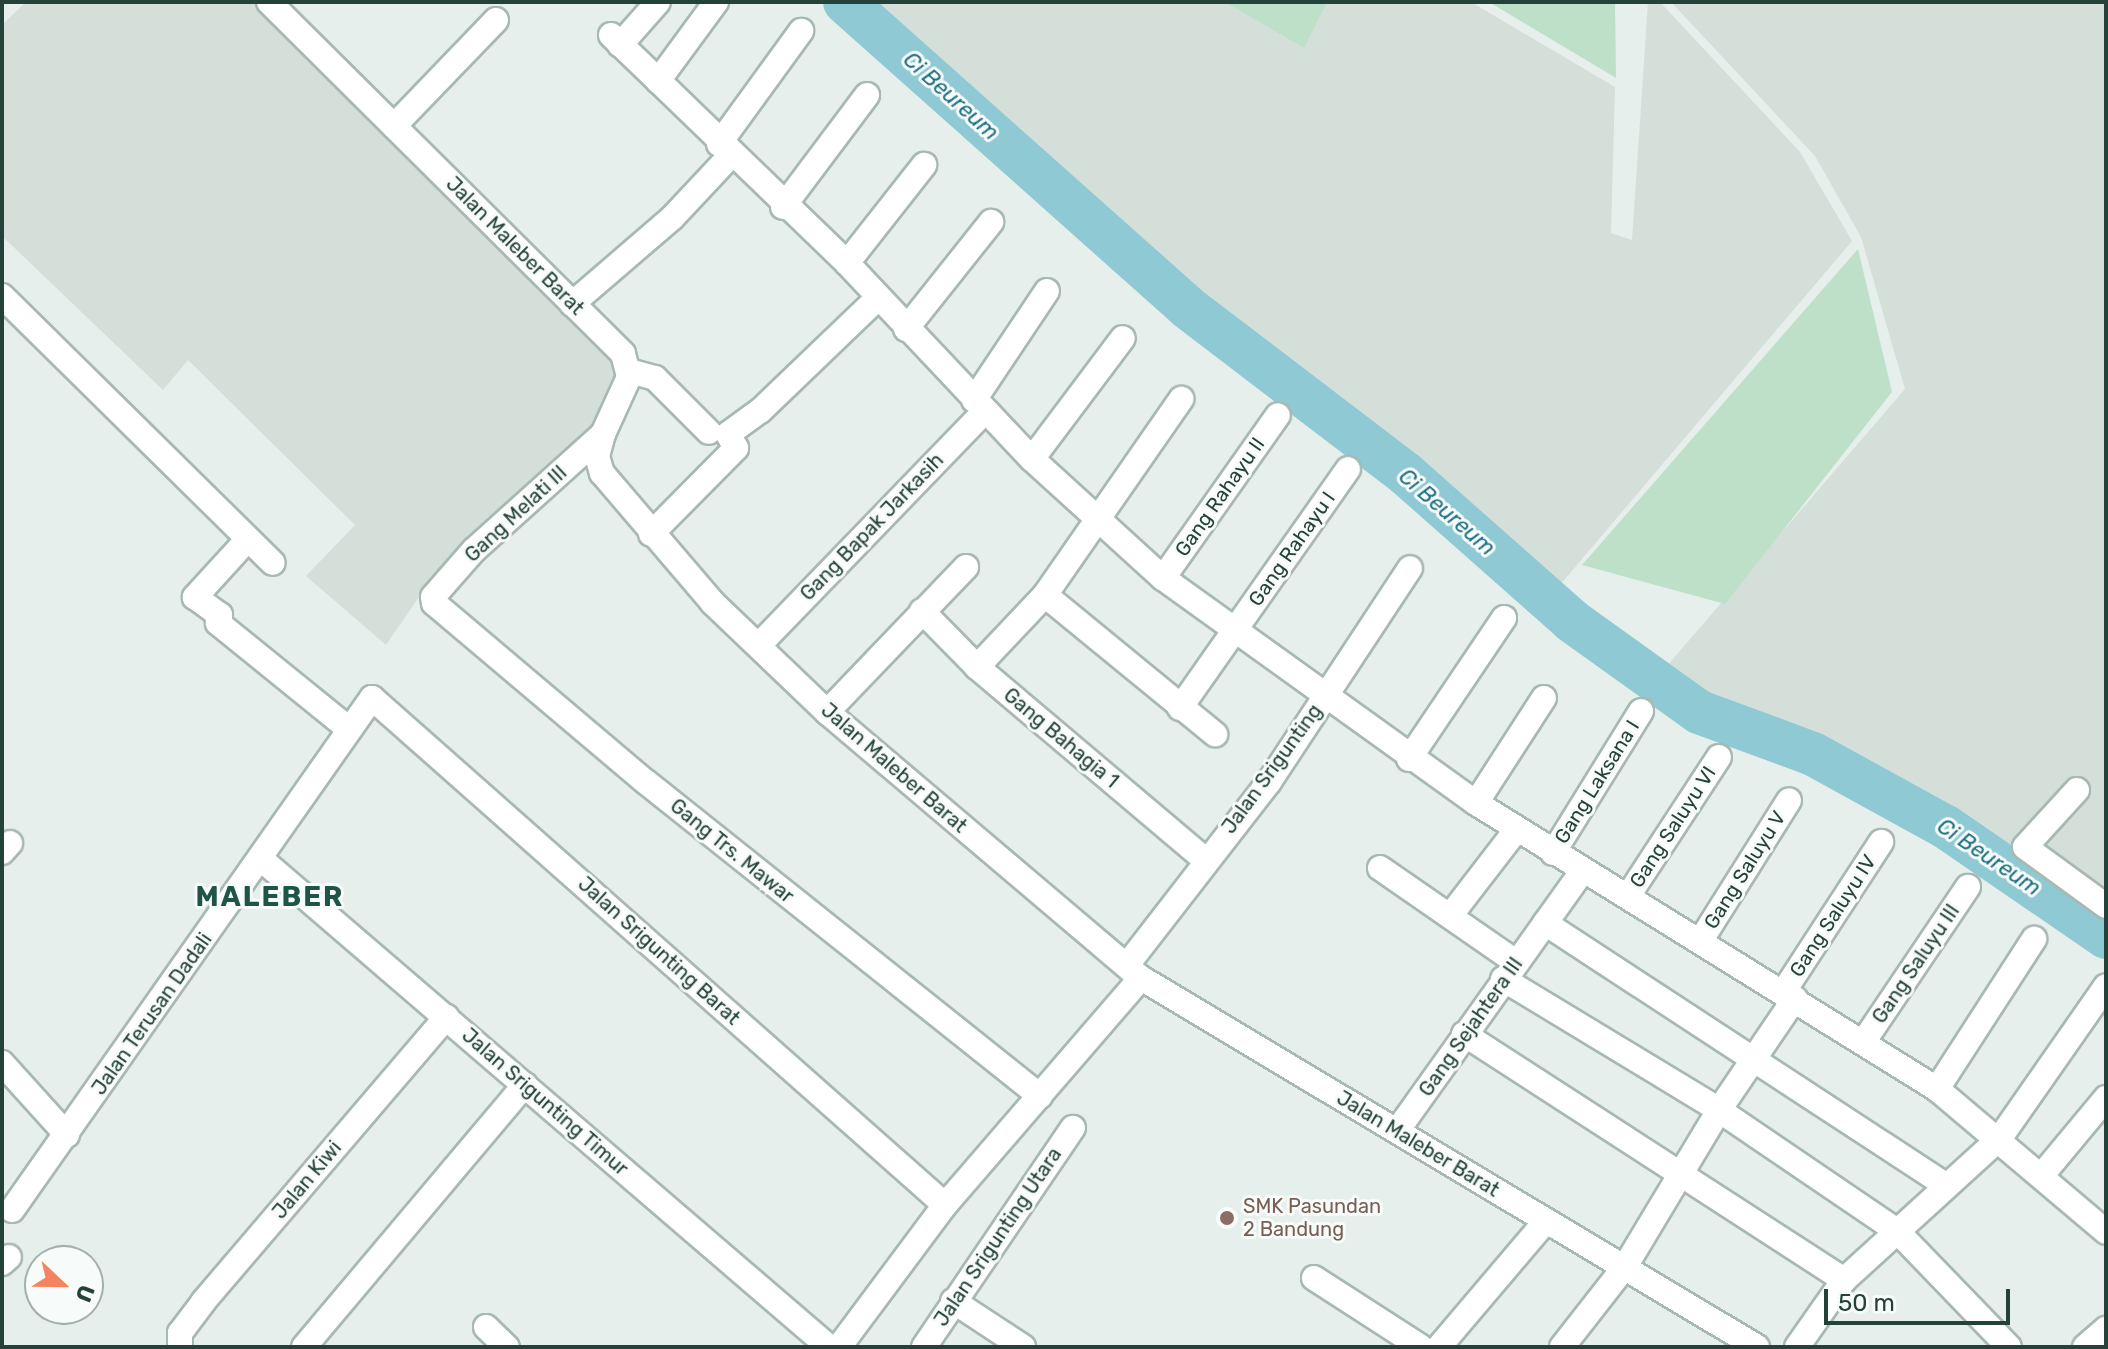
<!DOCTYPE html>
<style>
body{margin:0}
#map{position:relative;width:2108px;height:1349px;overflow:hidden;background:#e6efeb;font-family:Rubik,sans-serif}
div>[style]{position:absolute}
.built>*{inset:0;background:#d4dfda}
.green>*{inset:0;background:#bfe0c8}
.river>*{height:44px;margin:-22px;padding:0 22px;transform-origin:22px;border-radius:22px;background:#8ec9d4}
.roads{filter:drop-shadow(2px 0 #a8b8b2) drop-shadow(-2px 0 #a8b8b2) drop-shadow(0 2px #a8b8b2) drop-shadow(0 -2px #a8b8b2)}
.minor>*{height:24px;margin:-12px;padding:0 12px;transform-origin:12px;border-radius:12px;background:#fff}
.dots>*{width:22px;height:22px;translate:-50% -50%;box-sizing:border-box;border:4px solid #f7fbf9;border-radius:50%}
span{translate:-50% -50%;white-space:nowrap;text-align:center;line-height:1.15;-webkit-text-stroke:6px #f7fbf9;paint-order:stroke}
.street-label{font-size:20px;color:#24423a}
.education-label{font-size:20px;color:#785e54}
.left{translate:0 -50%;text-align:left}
.water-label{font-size:22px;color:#1c6f80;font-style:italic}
.district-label{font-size:28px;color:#1f5548;font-weight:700;letter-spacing:2px}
.frame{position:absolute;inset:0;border:4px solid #24423a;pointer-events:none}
.north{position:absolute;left:24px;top:1245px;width:80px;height:80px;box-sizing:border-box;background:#f7fbf9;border:2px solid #a3b1ad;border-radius:50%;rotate:112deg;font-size:22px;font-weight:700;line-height:32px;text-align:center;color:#24423a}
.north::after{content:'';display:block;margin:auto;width:28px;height:36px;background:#f4845f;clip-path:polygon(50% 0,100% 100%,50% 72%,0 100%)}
.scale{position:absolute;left:1824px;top:1289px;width:186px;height:36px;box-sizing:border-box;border:4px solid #24423a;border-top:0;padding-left:10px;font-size:24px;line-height:28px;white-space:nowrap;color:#24423a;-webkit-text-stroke:6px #f7fbf9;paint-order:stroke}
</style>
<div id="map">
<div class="built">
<div style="clip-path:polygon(26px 2px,260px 2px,613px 356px,617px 388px,585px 437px,428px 584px,386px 645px,306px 576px,355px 525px,188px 360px,163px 390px,2px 236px,2px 25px)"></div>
<div style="clip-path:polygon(860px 2px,1471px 2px,1615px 87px,1611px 233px,1632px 240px,1648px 2px,1660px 2px,1800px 152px,1852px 241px,1554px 592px,1492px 549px,1463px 504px,1251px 340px,1057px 179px)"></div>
<div style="clip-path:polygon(1671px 2px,2106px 2px,2106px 914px,1918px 808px,1660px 674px,1905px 389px,1861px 237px,1815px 156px)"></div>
</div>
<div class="green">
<div style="clip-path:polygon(1225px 2px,1327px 2px,1304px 48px)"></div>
<div style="clip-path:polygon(1489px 2px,1615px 2px,1616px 78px)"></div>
<div style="clip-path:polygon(1858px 249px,1892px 392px,1725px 604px,1582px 565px)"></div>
</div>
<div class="river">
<div style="left:845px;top:2px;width:458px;rotate:41.7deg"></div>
<div style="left:1187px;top:307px;width:275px;rotate:37.3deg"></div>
<div style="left:1406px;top:474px;width:222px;rotate:41.5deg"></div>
<div style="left:1572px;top:621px;width:156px;rotate:35.6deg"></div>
<div style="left:1699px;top:712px;width:121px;rotate:20.2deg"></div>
<div style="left:1813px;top:754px;width:152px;rotate:28.8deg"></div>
<div style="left:1946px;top:827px;width:194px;rotate:34.5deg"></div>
</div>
<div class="roads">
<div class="minor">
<div style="left:269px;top:2px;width:499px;rotate:44.8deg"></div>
<div style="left:623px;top:354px;width:24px;rotate:75deg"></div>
<div style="left:629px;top:377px;width:63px;rotate:114.5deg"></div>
<div style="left:603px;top:434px;width:23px;rotate:105deg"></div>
<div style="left:597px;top:456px;width:18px;rotate:74deg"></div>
<div style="left:602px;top:473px;width:171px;rotate:49.5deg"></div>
<div style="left:713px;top:603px;width:158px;rotate:43.7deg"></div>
<div style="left:827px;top:712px;width:412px;rotate:40.3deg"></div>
<div style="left:1141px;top:978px;width:718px;rotate:30.92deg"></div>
<div style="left:611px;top:35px;width:328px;rotate:44deg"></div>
<div style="left:847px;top:263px;width:270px;rotate:46.7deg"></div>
<div style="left:1032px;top:459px;width:177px;rotate:42.3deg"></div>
<div style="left:1163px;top:578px;width:385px;rotate:35.7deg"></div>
<div style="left:1476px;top:803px;width:543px;rotate:31.82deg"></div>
<div style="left:1937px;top:1089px;width:221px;rotate:40.2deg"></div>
<div style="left:620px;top:45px;width:57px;rotate:-48.5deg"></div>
<div style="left:658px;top:81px;width:98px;rotate:-53.7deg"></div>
<div style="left:394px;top:126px;width:147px;rotate:-46.1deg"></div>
<div style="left:719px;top:144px;width:140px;rotate:-54deg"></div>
<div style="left:783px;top:207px;width:140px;rotate:-53.1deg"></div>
<div style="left:847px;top:263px;width:125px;rotate:-51.8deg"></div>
<div style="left:2px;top:296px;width:380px;rotate:44.6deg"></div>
<div style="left:572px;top:304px;width:132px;rotate:-40.7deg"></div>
<div style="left:672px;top:218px;width:85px;rotate:-46.9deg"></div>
<div style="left:906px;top:329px;width:137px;rotate:-51.5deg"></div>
<div style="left:629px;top:371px;width:27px;rotate:15deg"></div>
<div style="left:655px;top:378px;width:76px;rotate:45deg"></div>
<div style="left:974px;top:400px;width:131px;rotate:-56.2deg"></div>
<div style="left:603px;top:434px;width:173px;rotate:138deg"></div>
<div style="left:474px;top:550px;width:62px;rotate:131.1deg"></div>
<div style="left:433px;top:597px;width:6px;rotate:81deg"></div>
<div style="left:434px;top:603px;width:277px;rotate:40.2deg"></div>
<div style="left:646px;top:782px;width:504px;rotate:38.55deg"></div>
<div style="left:1032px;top:459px;width:151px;rotate:-53.1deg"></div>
<div style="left:651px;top:534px;width:121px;rotate:-45.3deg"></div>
<div style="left:736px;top:448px;width:16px;rotate:-120deg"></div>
<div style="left:728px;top:434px;width:39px;rotate:-36deg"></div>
<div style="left:760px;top:411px;width:163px;rotate:-43.8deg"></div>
<div style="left:248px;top:539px;width:79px;rotate:132.4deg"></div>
<div style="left:195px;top:597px;width:31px;rotate:36deg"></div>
<div style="left:220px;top:615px;width:8px;rotate:104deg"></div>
<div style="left:218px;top:623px;width:169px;rotate:39deg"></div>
<div style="left:1163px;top:578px;width:199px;rotate:-54.8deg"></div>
<div style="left:1045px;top:595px;width:220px;rotate:39.3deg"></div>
<div style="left:922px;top:611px;width:78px;rotate:45.5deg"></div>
<div style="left:977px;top:667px;width:299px;rotate:40.2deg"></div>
<div style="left:759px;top:645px;width:325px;rotate:-46deg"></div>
<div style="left:977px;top:667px;width:99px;rotate:-46.6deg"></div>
<div style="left:1045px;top:595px;width:239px;rotate:-55.2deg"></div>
<div style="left:1180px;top:708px;width:292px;rotate:-54.9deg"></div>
<div style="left:827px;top:712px;width:201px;rotate:-46.2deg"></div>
<div style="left:1409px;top:759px;width:170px;rotate:-56deg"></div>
<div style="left:2077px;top:790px;width:77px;rotate:132.4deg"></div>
<div style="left:2025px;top:847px;width:100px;rotate:36.1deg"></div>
<div style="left:1476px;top:803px;width:125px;rotate:-57.1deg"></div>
<div style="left:2px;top:852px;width:12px;rotate:-48deg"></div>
<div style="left:1553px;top:853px;width:167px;rotate:-58.2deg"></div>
<div style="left:261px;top:859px;width:749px;rotate:40.67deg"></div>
<div style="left:1380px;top:868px;width:165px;rotate:34.7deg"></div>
<div style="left:1628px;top:896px;width:166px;rotate:-56.8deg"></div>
<div style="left:1450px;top:916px;width:110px;rotate:-52.4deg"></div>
<div style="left:1545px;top:923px;width:479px;rotate:33.2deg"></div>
<div style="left:1701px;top:940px;width:165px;rotate:-57.8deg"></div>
<div style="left:1127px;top:965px;width:232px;rotate:-52.2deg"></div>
<div style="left:1269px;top:782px;width:256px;rotate:-56.6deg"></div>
<div style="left:1503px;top:979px;width:253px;rotate:31.2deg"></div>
<div style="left:1719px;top:1110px;width:215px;rotate:34.2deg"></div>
<div style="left:1897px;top:1231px;width:161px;rotate:46deg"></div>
<div style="left:1784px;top:991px;width:178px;rotate:-56.9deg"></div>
<div style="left:1464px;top:1034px;width:453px;rotate:32.9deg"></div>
<div style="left:1864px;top:1041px;width:186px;rotate:-56deg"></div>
<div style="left:2px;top:1063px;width:97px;rotate:47.9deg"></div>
<div style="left:1937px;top:1089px;width:179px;rotate:-57.1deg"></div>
<div style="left:1397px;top:1131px;width:320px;rotate:-54.5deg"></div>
<div style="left:2042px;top:1175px;width:100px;rotate:-50.3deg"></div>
<div style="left:12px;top:1210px;width:626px;rotate:-54.89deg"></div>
<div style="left:372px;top:698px;width:765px;rotate:41.5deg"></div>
<div style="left:2px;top:1263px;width:9px;rotate:-41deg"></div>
<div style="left:1314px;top:1278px;width:127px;rotate:32.8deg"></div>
<div style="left:953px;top:1301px;width:84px;rotate:33.3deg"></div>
<div style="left:486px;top:1327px;width:29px;rotate:44deg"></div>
<div style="left:180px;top:1347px;width:14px;rotate:-90deg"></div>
<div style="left:180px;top:1333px;width:39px;rotate:-53deg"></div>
<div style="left:203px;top:1302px;width:375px;rotate:-49.5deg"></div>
<div style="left:304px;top:1347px;width:343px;rotate:-49.9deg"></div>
<div style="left:839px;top:1347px;width:177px;rotate:-53.3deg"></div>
<div style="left:945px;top:1205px;width:300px;rotate:-49.2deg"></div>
<div style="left:924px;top:1347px;width:265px;rotate:-55.8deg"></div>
<div style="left:1439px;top:1347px;width:165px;rotate:-49.7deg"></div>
<div style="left:1562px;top:1347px;width:104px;rotate:-52deg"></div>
<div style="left:1626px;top:1265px;width:181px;rotate:-59deg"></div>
<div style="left:1719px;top:1110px;width:135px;rotate:-55.8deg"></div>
<div style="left:1797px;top:1347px;width:82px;rotate:-55deg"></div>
<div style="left:1844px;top:1280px;width:211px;rotate:-42.3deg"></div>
<div style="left:2000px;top:1138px;width:185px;rotate:-55.1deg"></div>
<div style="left:2085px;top:1347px;width:28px;rotate:-41deg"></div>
</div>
</div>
<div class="dots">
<div style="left:1227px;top:1218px;background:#8d6e63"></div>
</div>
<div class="street-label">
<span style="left:515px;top:246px;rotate:45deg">Jalan Maleber Barat</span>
<span style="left:1220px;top:497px;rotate:-55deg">Gang Rahayu II</span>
<span style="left:516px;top:514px;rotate:-43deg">Gang Melati III</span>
<span style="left:872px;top:527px;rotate:-46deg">Gang Bapak Jarkasih</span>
<span style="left:1292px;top:549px;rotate:-55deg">Gang Rahayu I</span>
<span style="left:1061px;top:738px;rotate:40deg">Gang Bahagia 1</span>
<span style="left:894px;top:768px;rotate:41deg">Jalan Maleber Barat</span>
<span style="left:1272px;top:769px;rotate:-54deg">Jalan Srigunting</span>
<span style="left:1597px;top:782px;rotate:-58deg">Gang Laksana I</span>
<span style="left:1673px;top:827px;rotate:-57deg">Gang Saluyu VI</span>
<span style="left:732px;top:851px;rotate:39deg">Gang Trs. Mawar</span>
<span style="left:1745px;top:870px;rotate:-58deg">Gang Saluyu V</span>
<span style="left:1833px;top:916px;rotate:-57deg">Gang Saluyu IV</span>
<span style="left:659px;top:951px;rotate:42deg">Jalan Srigunting Barat</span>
<span style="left:1916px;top:964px;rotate:-56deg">Gang Saluyu III</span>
<span style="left:152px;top:1014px;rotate:-55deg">Jalan Terusan Dadali</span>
<span style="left:1471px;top:1027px;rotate:-55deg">Gang Sejahtera III</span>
<span style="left:545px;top:1102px;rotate:41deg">Jalan Srigunting Timur</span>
<span style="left:1418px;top:1144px;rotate:31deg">Jalan Maleber Barat</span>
<span style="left:307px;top:1180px;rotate:-50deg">Jalan Kiwi</span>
<span style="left:998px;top:1237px;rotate:-56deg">Jalan Srigunting Utara</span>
</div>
<div class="education-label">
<span class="left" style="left:1243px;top:1218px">SMK Pasundan<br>2 Bandung</span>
</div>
<div class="water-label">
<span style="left:951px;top:96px;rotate:42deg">Ci Beureum</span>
<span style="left:1447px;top:512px;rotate:41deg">Ci Beureum</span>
<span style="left:1989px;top:857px;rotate:34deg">Ci Beureum</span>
</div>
<div class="district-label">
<span style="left:270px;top:897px">MALEBER</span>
</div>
<div class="frame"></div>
<div class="north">U</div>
<div class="scale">50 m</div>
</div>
